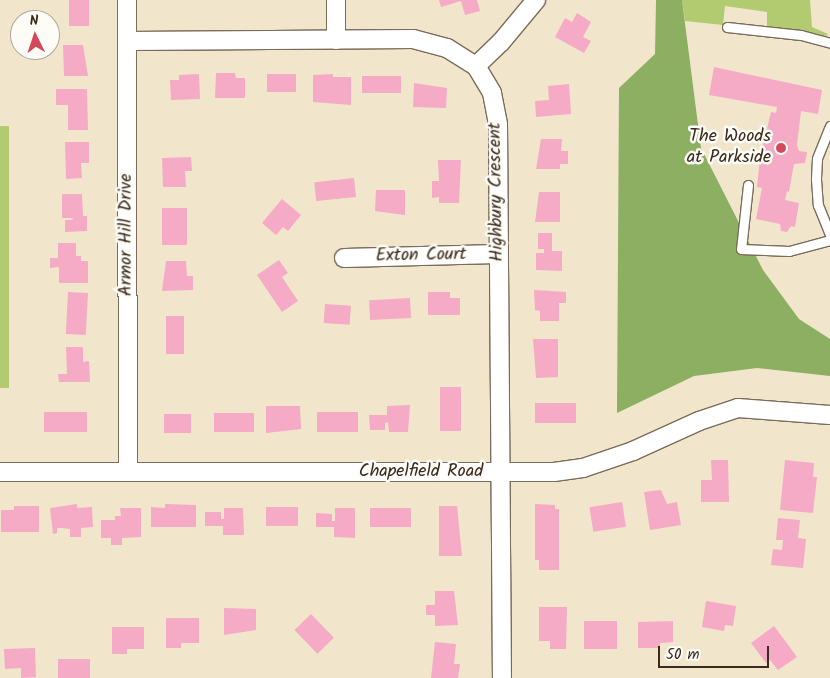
<!DOCTYPE html>
<style>
body{margin:0}
#map{position:relative;width:830px;height:678px;overflow:hidden;background:#f1e6cb;font-family:Kalam,sans-serif}
div>[style]{position:absolute}
.green>*{inset:0;background:#b2cb70;transform-origin:0 0}
.forest>*{inset:0;background:#8daf62}
.building>*{inset:0;background:#f5aac6;transform-origin:0 0}
.roads{filter:drop-shadow(1px 0 #7b6c5b) drop-shadow(-1px 0 #7b6c5b) drop-shadow(0 1px #7b6c5b) drop-shadow(0 -1px #7b6c5b)}
.lane>*{height:9px;margin:-4.5px;padding:0 4.5px;transform-origin:4.5px;border-radius:4.5px;background:#fff}
.street>*{height:18px;margin:-9px;padding:0 9px;transform-origin:9px;border-radius:9px;background:#fff}
.dots>*{width:14px;height:14px;translate:-50% -50%;box-sizing:border-box;border:2px solid #fdfcf7;border-radius:50%}
span{translate:-50% -50%;white-space:nowrap;text-align:center;line-height:1.15;-webkit-text-stroke:5px #fdfcf7;paint-order:stroke}
.poi-label{font-size:18px;color:#3b2a1e}
.right{translate:-100% -50%;text-align:right}
.street-label{font-size:18px;color:#3b2a1e}
.north{position:absolute;left:10px;top:10px;width:50px;height:50px;box-sizing:border-box;background:#fdfcf7;border:1px solid #afa8a0;border-radius:50%;rotate:356deg;font-size:14px;font-weight:700;line-height:20px;text-align:center;color:#3b2a1e}
.north::after{content:'';display:block;margin:auto;width:18px;height:22px;background:#d1495b;clip-path:polygon(50% 0,100% 100%,50% 72%,0 100%)}
.scale{position:absolute;left:658px;top:646px;width:111px;height:22px;box-sizing:border-box;border:2px solid #3b2a1e;border-top:0;padding-left:6px;font-size:15px;line-height:18px;white-space:nowrap;color:#3b2a1e;-webkit-text-stroke:4px #fdfcf7;paint-order:stroke}
</style>
<div id="map">
<div class="green">
<div style="clip-path:polygon(682px 0,810px 0,812px 27px,828px 34px,826px 36px,767px 27px,767px 12px,725px 6px,723px 25px,685px 21px)"></div>
<div style="left:9px;top:126px;width:262px;height:9px;rotate:90deg"></div>
</div>
<div class="forest">
<div style="clip-path:polygon(656px 0,682px 0,701px 148px,763px 270px,799px 319px,830px 339px,830px 376px,757px 368px,694px 376px,617px 413px,619px 88px,655px 54px)"></div>
</div>
<div class="building">
<div style="left:69px;top:0;width:20px;height:26px"></div>
<div style="clip-path:polygon(439px 0,477px 0,480px 11px,465px 15px,461px 1px,441px 7px)"></div>
<div style="clip-path:polygon(577px 13px,591px 22px,583px 37px,591px 41px,584px 53px,555px 37px,565px 18px,572px 22px)"></div>
<div style="clip-path:polygon(63px 45px,83px 45px,88px 76px,64px 76px)"></div>
<div style="clip-path:polygon(714px 67px,822px 90px,818px 114px,801px 111px,797px 145px,799px 151px,807px 152px,805px 163px,794px 164px,789px 192px,787px 191px,785px 200px,799px 203px,795px 227px,791px 226px,787px 232px,781px 231px,780px 224px,756px 219px,762px 188px,757px 187px,760px 158px,771px 112px,776px 113px,777px 107px,709px 95px)"></div>
<div style="clip-path:polygon(216px 73px,235px 73px,236px 78px,245px 78px,245px 98px,215px 98px)"></div>
<div style="clip-path:polygon(199px 74px,200px 99px,171px 100px,170px 80px,179px 80px,179px 75px)"></div>
<div style="left:267px;top:74px;width:29px;height:18px"></div>
<div style="clip-path:polygon(333px 74px,333px 77px,351px 77px,351px 105px,313px 102px,313px 75px)"></div>
<div style="left:362px;top:76px;width:39px;height:17px"></div>
<div style="clip-path:polygon(414px 83px,447px 88px,446px 108px,413px 107px)"></div>
<div style="clip-path:polygon(569px 84px,571px 114px,536px 117px,535px 101px,549px 100px,548px 86px)"></div>
<div style="clip-path:polygon(56px 89px,87px 89px,88px 130px,68px 130px,68px 105px,56px 105px)"></div>
<div style="clip-path:polygon(541px 139px,562px 139px,561px 151px,568px 151px,568px 164px,560px 164px,560px 169px,536px 169px)"></div>
<div style="clip-path:polygon(65px 142px,89px 142px,89px 163px,81px 163px,82px 178px,66px 179px)"></div>
<div style="clip-path:polygon(191px 157px,192px 171px,185px 171px,186px 187px,163px 187px,162px 158px)"></div>
<div style="clip-path:polygon(438px 160px,461px 160px,459px 203px,439px 203px,439px 197px,432px 198px,432px 181px,439px 181px)"></div>
<div style="left:354px;top:178px;width:19px;height:40px;rotate:84deg"></div>
<div style="clip-path:polygon(376px 190px,405px 190px,405px 215px,375px 211px)"></div>
<div style="clip-path:polygon(539px 192px,560px 192px,560px 222px,535px 222px)"></div>
<div style="clip-path:polygon(62px 194px,82px 194px,83px 216px,87px 216px,87px 231px,65px 232px,65px 220px,72px 220px,73px 218px,62px 218px)"></div>
<div style="clip-path:polygon(282px 199px,301px 215px,288px 231px,283px 227px,276px 235px,262px 223px)"></div>
<div style="left:162px;top:208px;width:25px;height:37px"></div>
<div style="clip-path:polygon(538px 233px,552px 233px,552px 251px,562px 251px,562px 271px,536px 270px,536px 253px,544px 253px,544px 249px,538px 249px)"></div>
<div style="clip-path:polygon(58px 243px,76px 243px,76px 256px,81px 256px,81px 261px,88px 261px,88px 283px,59px 283px,59px 267px,50px 268px,50px 258px,58px 258px)"></div>
<div style="clip-path:polygon(279px 260px,288px 273px,282px 277px,298px 301px,282px 312px,257px 275px)"></div>
<div style="clip-path:polygon(166px 261px,186px 261px,187px 276px,193px 276px,193px 290px,162px 291px)"></div>
<div style="clip-path:polygon(534px 290px,566px 292px,566px 303px,559px 303px,559px 321px,540px 321px,540px 311px,535px 310px)"></div>
<div style="left:68px;top:292px;width:20px;height:42px;rotate:3deg"></div>
<div style="clip-path:polygon(428px 292px,450px 292px,450px 298px,460px 298px,460px 315px,428px 315px)"></div>
<div style="left:410px;top:298px;width:20px;height:41px;rotate:87deg"></div>
<div style="left:325px;top:304px;width:26px;height:19px;rotate:4deg"></div>
<div style="left:166px;top:316px;width:18px;height:38px"></div>
<div style="clip-path:polygon(533px 339px,558px 339px,558px 377px,536px 378px)"></div>
<div style="clip-path:polygon(66px 347px,83px 347px,83px 362px,89px 361px,90px 382px,59px 382px,58px 374px,67px 374px)"></div>
<div style="left:440px;top:387px;width:21px;height:44px"></div>
<div style="left:576px;top:403px;width:20px;height:41px;rotate:90deg"></div>
<div style="clip-path:polygon(410px 405px,408px 432px,389px 432px,388px 422px,385px 423px,385px 430px,370px 430px,369px 415px,387px 415px,387px 406px)"></div>
<div style="clip-path:polygon(266px 406px,300px 406px,301px 429px,266px 433px)"></div>
<div style="left:44px;top:412px;width:43px;height:20px"></div>
<div style="left:317px;top:412px;width:41px;height:20px"></div>
<div style="left:214px;top:413px;width:40px;height:19px"></div>
<div style="left:164px;top:414px;width:27px;height:19px"></div>
<div style="clip-path:polygon(711px 460px,728px 460px,729px 502px,701px 502px,701px 480px,712px 480px)"></div>
<div style="clip-path:polygon(785px 460px,814px 463px,813px 477px,817px 477px,813px 513px,780px 510px)"></div>
<div style="clip-path:polygon(661px 490px,667px 504px,677px 502px,681px 525px,650px 530px,644px 492px)"></div>
<div style="left:622px;top:502px;width:25px;height:33px;rotate:81deg"></div>
<div style="clip-path:polygon(77px 504px,77px 508px,92px 507px,93px 527px,81px 528px,81px 537px,70px 537px,70px 529px,62px 528px,57px 528px,57px 533px,53px 534px,50px 508px)"></div>
<div style="clip-path:polygon(165px 504px,196px 505px,196px 527px,151px 527px,151px 507px,165px 508px)"></div>
<div style="clip-path:polygon(535px 504px,555px 505px,555px 509px,559px 509px,559px 570px,539px 570px,539px 560px,535px 560px)"></div>
<div style="clip-path:polygon(14px 506px,39px 506px,39px 532px,1px 532px,1px 510px,14px 510px)"></div>
<div style="clip-path:polygon(439px 506px,457px 506px,462px 556px,439px 556px)"></div>
<div style="left:266px;top:507px;width:32px;height:19px"></div>
<div style="clip-path:polygon(120px 508px,141px 508px,141px 537px,122px 538px,122px 545px,111px 545px,111px 538px,101px 538px,101px 520px,115px 520px,115px 516px,121px 516px)"></div>
<div style="clip-path:polygon(224px 508px,243px 508px,244px 535px,223px 535px,223px 526px,205px 526px,205px 512px,221px 512px,221px 519px,224px 519px)"></div>
<div style="clip-path:polygon(335px 508px,355px 508px,355px 538px,334px 537px,334px 527px,316px 527px,316px 513px,332px 514px,332px 521px,335px 521px)"></div>
<div style="left:370px;top:508px;width:41px;height:19px"></div>
<div style="clip-path:polygon(778px 518px,800px 520px,798px 538px,806px 539px,803px 568px,771px 565px,773px 549px,782px 550px,783px 540px,776px 540px)"></div>
<div style="clip-path:polygon(435px 591px,454px 591px,458px 625px,435px 626px,435px 615px,426px 615px,426px 605px,435px 605px)"></div>
<div style="clip-path:polygon(706px 601px,736px 606px,733px 626px,725px 625px,724px 631px,702px 627px)"></div>
<div style="clip-path:polygon(539px 607px,567px 607px,566px 649px,550px 649px,550px 641px,539px 641px)"></div>
<div style="clip-path:polygon(224px 608px,256px 609px,256px 630px,224px 635px)"></div>
<div style="left:311px;top:614px;width:33px;height:23px;rotate:46deg"></div>
<div style="clip-path:polygon(166px 618px,199px 618px,199px 643px,181px 643px,181px 648px,166px 648px)"></div>
<div style="left:617px;top:621px;width:28px;height:33px;rotate:90deg"></div>
<div style="clip-path:polygon(673px 621px,673px 642px,660px 643px,660px 648px,638px 648px,638px 622px)"></div>
<div style="clip-path:polygon(774px 626px,797px 657px,778px 670px,770px 660px,766px 663px,751px 643px)"></div>
<div style="clip-path:polygon(112px 627px,144px 627px,144px 649px,127px 649px,127px 654px,112px 654px)"></div>
<div style="clip-path:polygon(435px 642px,456px 644px,454px 664px,460px 664px,458px 678px,431px 678px)"></div>
<div style="clip-path:polygon(35px 648px,36px 677px,21px 678px,21px 668px,5px 669px,4px 649px)"></div>
<div style="left:58px;top:659px;width:32px;height:19px"></div>
</div>
<div class="roads">
<div class="lane">
<div style="left:727px;top:27px;width:74px;rotate:6.2deg"></div>
<div style="left:801px;top:35px;width:30px;rotate:15deg"></div>
<div style="left:830px;top:126px;width:35px;rotate:112deg"></div>
<div style="left:817px;top:159px;width:20px;rotate:93deg"></div>
<div style="left:816px;top:179px;width:26px;rotate:86deg"></div>
<div style="left:818px;top:205px;width:32px;rotate:68deg"></div>
<div style="left:748px;top:185px;width:64px;rotate:96.2deg"></div>
<div style="left:741px;top:249px;width:48px;rotate:2.4deg"></div>
<div style="left:789px;top:251px;width:42px;rotate:-15deg"></div>
</div>
<div class="street">
<div style="left:127px;top:0;width:471px;rotate:89.9deg"></div>
<div style="left:336px;top:0;width:40px;rotate:90deg"></div>
<div style="left:127px;top:41px;width:286px;rotate:-0.4deg"></div>
<div style="left:413px;top:39px;width:35px;rotate:15deg"></div>
<div style="left:447px;top:48px;width:34px;rotate:32deg"></div>
<div style="left:476px;top:66px;width:31px;rotate:59deg"></div>
<div style="left:492px;top:93px;width:32px;rotate:79deg"></div>
<div style="left:498px;top:124px;width:554px;rotate:89.59deg"></div>
<div style="left:476px;top:66px;width:35px;rotate:-44deg"></div>
<div style="left:501px;top:42px;width:55px;rotate:-50.2deg"></div>
<div style="left:344px;top:258px;width:154px;rotate:-1.5deg"></div>
<div style="left:0;top:472px;width:554px"></div>
<div style="left:554px;top:472px;width:29px;rotate:-8deg"></div>
<div style="left:583px;top:468px;width:53px;rotate:-18.8deg"></div>
<div style="left:633px;top:451px;width:72px;rotate:-24.4deg"></div>
<div style="left:699px;top:421px;width:41px;rotate:-18.4deg"></div>
<div style="left:738px;top:408px;width:92px;rotate:4.4deg"></div>
</div>
</div>
<div class="dots">
<div style="left:781px;top:148px;background:#d1495b"></div>
</div>
<div class="poi-label">
<span class="right" style="left:771px;top:148px">The Woods<br>at Parkside</span>
</div>
<div class="street-label">
<span style="left:497px;top:192px;rotate:-91deg">Highbury Crescent</span>
<span style="left:127px;top:235px;rotate:-90deg">Armor Hill Drive</span>
<span style="left:421px;top:256px;rotate:-1deg">Exton Court</span>
<span style="left:421px;top:472px">Chapelfield Road</span>
</div>
<div class="north">N</div>
<div class="scale">50 m</div>
</div>
